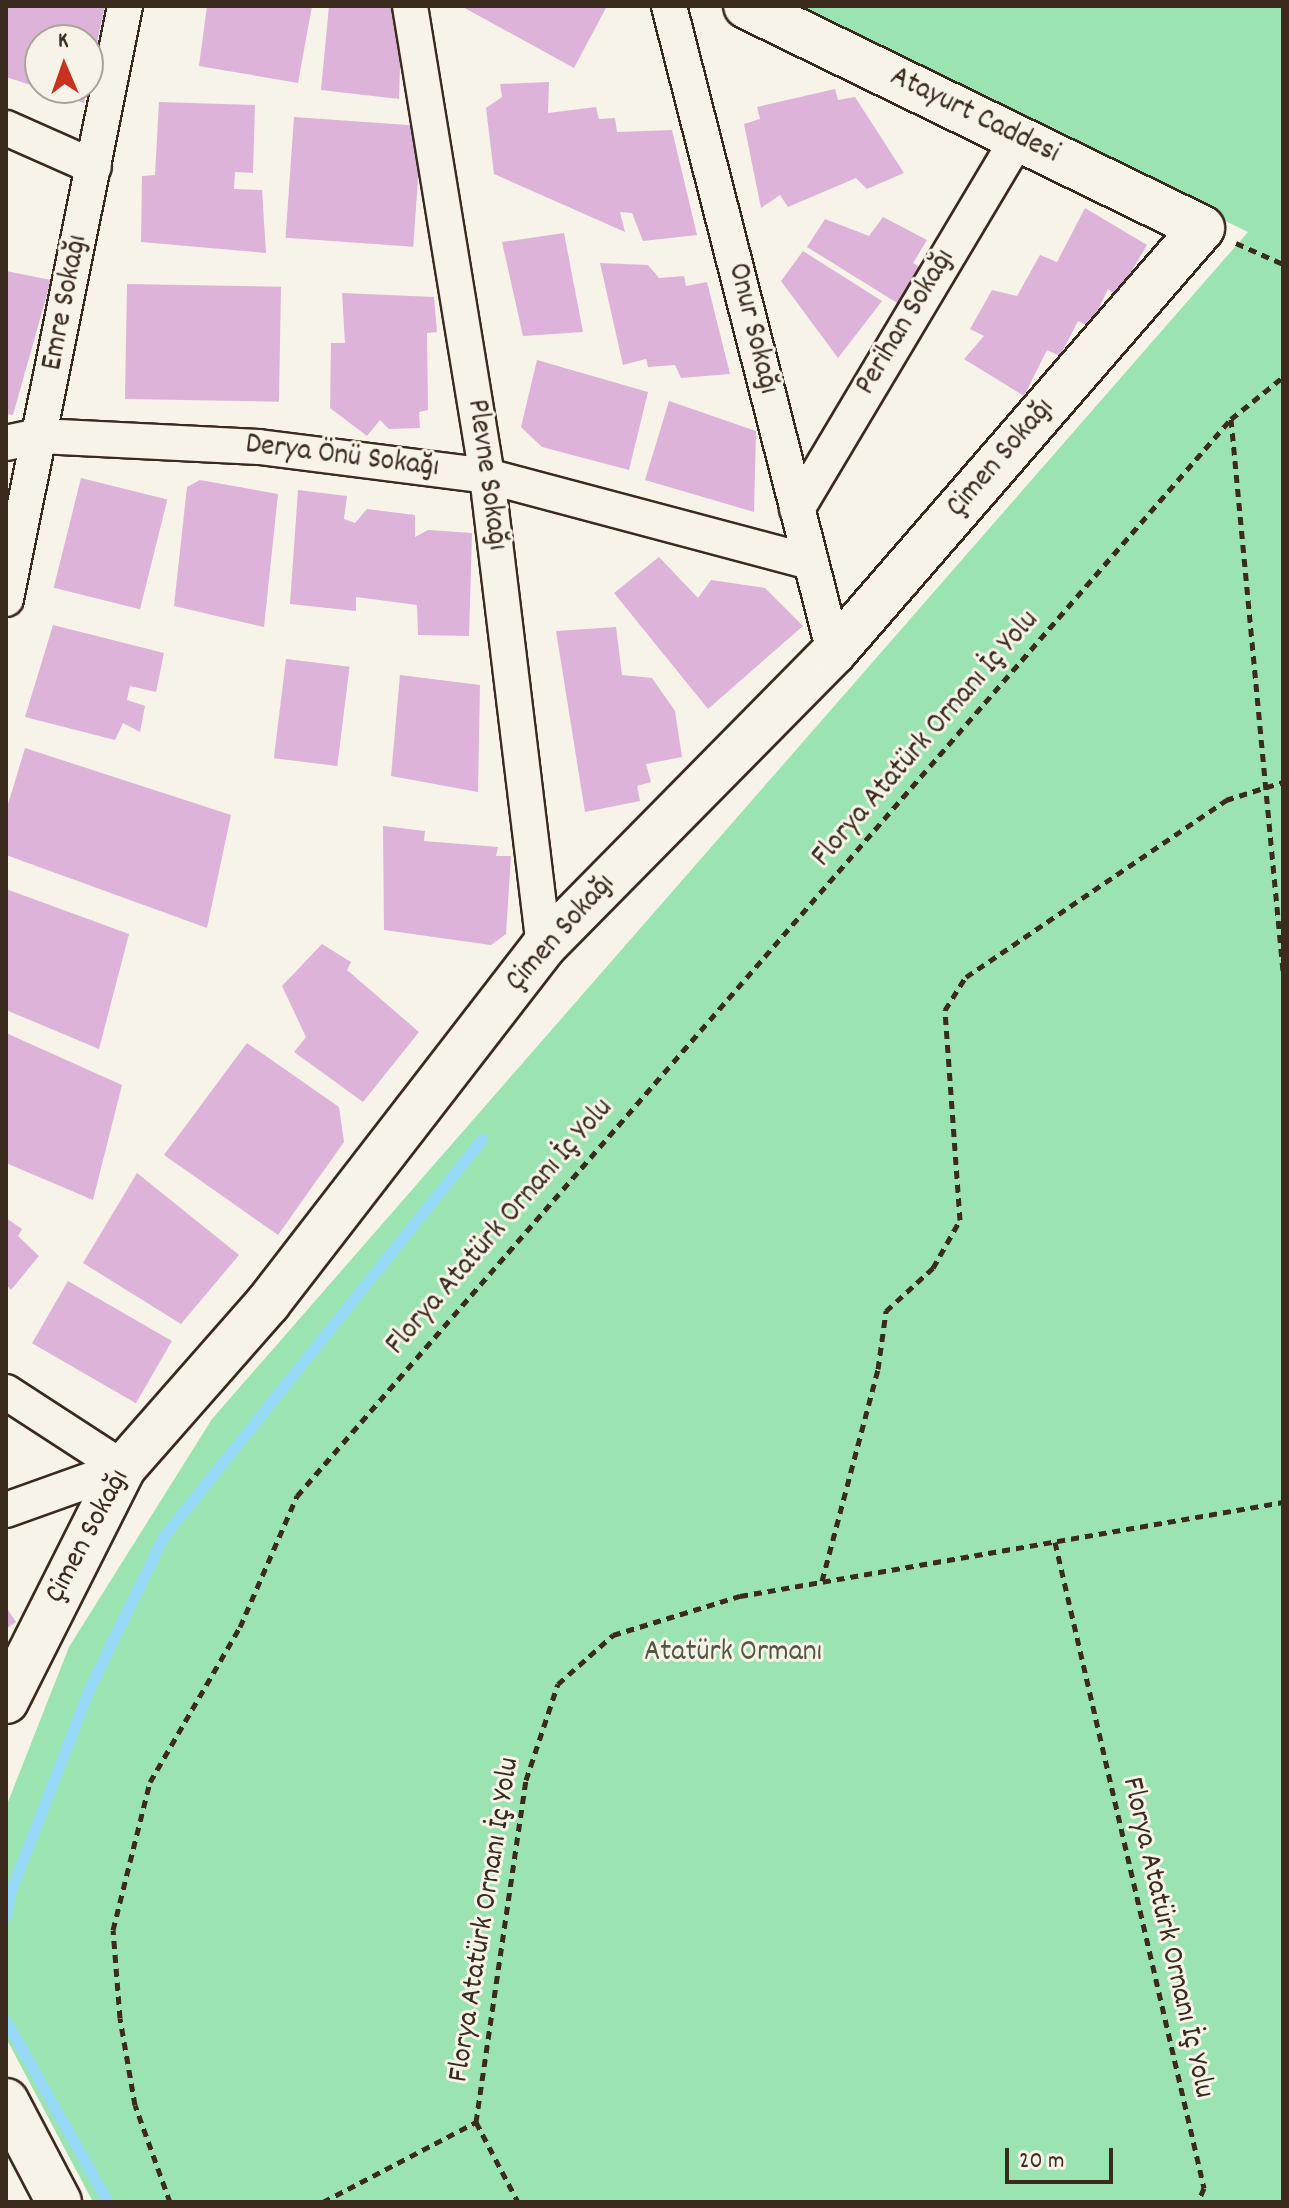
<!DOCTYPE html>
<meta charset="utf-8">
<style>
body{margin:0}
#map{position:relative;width:1289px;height:2208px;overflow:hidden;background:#f7f3e8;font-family:Dekko,sans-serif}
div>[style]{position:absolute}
.green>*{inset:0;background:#9be4b2}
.stream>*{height:11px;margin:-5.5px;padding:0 5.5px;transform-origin:5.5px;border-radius:5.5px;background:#95d8f7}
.building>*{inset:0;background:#ddb3da;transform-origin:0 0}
.path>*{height:5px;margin-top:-2.5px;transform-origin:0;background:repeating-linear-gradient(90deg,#3b2a1e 0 8px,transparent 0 14px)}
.roads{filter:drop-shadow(2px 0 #3b2a1e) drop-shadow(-2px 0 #3b2a1e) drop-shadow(0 2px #3b2a1e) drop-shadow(0 -2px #3b2a1e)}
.minor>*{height:34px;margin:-17px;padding:0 17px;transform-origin:17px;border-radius:17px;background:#f7f3e8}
.secondary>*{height:44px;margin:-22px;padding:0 22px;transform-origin:22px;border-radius:22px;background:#f7f3e8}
span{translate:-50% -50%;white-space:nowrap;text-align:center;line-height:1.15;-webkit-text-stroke:6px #f7f3e8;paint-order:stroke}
.street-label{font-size:30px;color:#3b2a1e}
.park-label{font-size:30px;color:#535843}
.frame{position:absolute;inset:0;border:8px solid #3b2a1e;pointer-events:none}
.north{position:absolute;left:24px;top:24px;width:80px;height:80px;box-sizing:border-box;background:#f7f3e8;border:2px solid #aca397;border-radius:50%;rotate:358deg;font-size:22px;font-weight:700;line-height:32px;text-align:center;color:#3b2a1e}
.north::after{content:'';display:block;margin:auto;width:28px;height:36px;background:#c8321e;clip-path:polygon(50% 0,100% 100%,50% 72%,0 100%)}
.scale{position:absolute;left:1005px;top:2148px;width:108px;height:36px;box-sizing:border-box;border:4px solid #3b2a1e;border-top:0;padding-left:10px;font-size:24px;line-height:28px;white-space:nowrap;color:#3b2a1e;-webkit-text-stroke:6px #f7f3e8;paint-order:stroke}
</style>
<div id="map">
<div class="green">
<div style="clip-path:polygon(789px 6px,1283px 6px,1283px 2202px,93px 2202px,6px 2038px,6px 1807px,69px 1647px,212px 1419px,1248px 232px)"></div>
</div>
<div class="stream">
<div style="left:6px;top:1916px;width:23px;rotate:-80deg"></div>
<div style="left:10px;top:1893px;width:219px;rotate:-68.8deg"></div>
<div style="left:89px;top:1689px;width:169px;rotate:-64deg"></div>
<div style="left:163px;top:1537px;width:510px;rotate:-51.29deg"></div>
<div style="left:6px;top:2021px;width:208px;rotate:60.6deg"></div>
</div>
<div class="building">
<div style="clip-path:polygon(6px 6px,105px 6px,89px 78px,88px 40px,40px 40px,40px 88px,6px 77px)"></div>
<div style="clip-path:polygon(207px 6px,312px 6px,298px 83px,199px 66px)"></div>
<div style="clip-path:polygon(329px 6px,402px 6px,399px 99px,321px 90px)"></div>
<div style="clip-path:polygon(461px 6px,607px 6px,574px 68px)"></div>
<div style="clip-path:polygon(549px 82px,548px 113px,596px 107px,599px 119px,615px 118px,617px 132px,672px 130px,697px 235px,643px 241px,632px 213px,620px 212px,625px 232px,494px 174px,486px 108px,502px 97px,500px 84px)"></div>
<div style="clip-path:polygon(41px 88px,87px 88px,84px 103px)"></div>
<div style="clip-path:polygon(835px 89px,838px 100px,855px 97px,904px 173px,867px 189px,856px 178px,788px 207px,780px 195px,761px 208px,744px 124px,760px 119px,757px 107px)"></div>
<div style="clip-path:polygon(159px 102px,255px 105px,253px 173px,235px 172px,234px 189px,262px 190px,266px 253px,141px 242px,142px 176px,155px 175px)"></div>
<div style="left:294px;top:117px;width:128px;height:121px;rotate:4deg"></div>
<div style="clip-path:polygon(1085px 208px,1147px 245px,1117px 296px,1108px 289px,1090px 327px,1078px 321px,1060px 356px,1047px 350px,1024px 396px,964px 359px,984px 336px,970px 329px,992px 290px,1017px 296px,1040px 255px,1057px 262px)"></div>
<div style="clip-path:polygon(883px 217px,927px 240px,913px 263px,924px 269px,902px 306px,807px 247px,825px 219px,869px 236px)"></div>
<div style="clip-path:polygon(564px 233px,583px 332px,523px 336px,502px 242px)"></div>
<div style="clip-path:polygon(803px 251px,882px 301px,838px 358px,781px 281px)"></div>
<div style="clip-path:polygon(600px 263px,648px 265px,659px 278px,684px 276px,686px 286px,707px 282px,730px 374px,681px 378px,675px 365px,648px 367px,646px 359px,623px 365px)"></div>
<div style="clip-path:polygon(6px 271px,51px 280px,13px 415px,6px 414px)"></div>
<div style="left:127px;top:284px;width:154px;height:115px;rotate:1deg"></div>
<div style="clip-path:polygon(342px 293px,434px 297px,437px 332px,427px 333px,428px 410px,419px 412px,420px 428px,389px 429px,380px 420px,367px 436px,330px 408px,331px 343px,345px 343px)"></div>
<div style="clip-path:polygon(537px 360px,648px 392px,629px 470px,542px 447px,521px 427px)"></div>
<div style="clip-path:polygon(669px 401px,756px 431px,754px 512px,645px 480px)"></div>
<div style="left:81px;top:478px;width:89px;height:113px;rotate:14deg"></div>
<div style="clip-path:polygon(200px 480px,278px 494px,264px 627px,174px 606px,187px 487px)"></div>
<div style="clip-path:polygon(298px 490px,347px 496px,344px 519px,355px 523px,367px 509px,415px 515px,415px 537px,428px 530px,472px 533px,469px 636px,418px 635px,417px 605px,356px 597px,356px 611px,290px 604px)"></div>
<div style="clip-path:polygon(659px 557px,698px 598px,711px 580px,765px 588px,803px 626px,708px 709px,614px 593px)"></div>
<div style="clip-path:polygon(53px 625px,164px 653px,156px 692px,130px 686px,127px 700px,145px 706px,140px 732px,123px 723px,115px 740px,25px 717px)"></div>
<div style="clip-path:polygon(616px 627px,622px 675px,652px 678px,675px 711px,682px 757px,646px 764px,651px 782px,637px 786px,640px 801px,585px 812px,556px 631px)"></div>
<div style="left:286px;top:659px;width:64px;height:100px;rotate:7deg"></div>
<div style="clip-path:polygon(400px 675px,480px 685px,478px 792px,391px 776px)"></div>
<div style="clip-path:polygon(25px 748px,231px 815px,207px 928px,6px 855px,6px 811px)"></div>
<div style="clip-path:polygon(383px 826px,425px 831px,424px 841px,498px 847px,496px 856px,511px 856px,506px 934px,491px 945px,384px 930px)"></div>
<div style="clip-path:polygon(6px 889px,129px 934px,99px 1049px,6px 1010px)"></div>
<div style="clip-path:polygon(322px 944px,351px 962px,347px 970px,419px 1032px,363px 1102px,294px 1052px,306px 1037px,282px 986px)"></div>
<div style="clip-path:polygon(6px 1033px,122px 1085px,93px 1200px,6px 1163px)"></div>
<div style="clip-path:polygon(247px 1043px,339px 1107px,344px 1142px,278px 1235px,164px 1155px)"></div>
<div style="clip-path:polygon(137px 1173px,239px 1255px,181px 1324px,83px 1263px)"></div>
<div style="clip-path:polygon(6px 1218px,22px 1229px,18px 1236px,39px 1256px,11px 1290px,6px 1284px)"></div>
<div style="left:68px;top:1281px;width:120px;height:72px;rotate:30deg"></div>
<div style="clip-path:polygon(6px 1607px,16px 1622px,6px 1629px)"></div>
</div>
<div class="path">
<div style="left:1236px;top:243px;width:51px;rotate:24.1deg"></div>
<div style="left:1231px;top:419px;width:554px;rotate:84.62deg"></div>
<div style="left:1055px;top:1542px;width:663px;rotate:77.01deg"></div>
<div style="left:1204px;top:2188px;width:15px;rotate:113deg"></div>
<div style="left:822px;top:1581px;width:219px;rotate:-75.2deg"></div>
<div style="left:878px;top:1369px;width:59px;rotate:-82.1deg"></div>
<div style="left:886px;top:1311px;width:64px;rotate:-42.5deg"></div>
<div style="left:933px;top:1268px;width:55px;rotate:-60.6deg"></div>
<div style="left:960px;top:1220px;width:211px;rotate:-94.1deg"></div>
<div style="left:945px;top:1010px;width:39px;rotate:-58deg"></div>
<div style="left:966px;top:977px;width:315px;rotate:-34.2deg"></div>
<div style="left:1226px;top:800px;width:60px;rotate:-17.5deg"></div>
<div style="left:476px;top:2122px;width:90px;rotate:62.3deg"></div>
<div style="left:170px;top:2202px;width:103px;rotate:-109.8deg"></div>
<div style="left:135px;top:2105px;width:88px;rotate:-99.8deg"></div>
<div style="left:120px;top:2018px;width:88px;rotate:-94.5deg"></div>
<div style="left:113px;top:1930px;width:153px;rotate:-76deg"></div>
<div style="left:150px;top:1782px;width:179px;rotate:-59.9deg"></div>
<div style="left:240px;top:1627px;width:143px;rotate:-66.5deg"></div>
<div style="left:297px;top:1496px;width:1426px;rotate:-49.07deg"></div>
<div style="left:1231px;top:419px;width:67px;rotate:-38.9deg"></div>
<div style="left:323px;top:2202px;width:173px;rotate:-27.6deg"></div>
<div style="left:476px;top:2122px;width:346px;rotate:-81.7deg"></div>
<div style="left:526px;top:1780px;width:101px;rotate:-71.6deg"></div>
<div style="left:558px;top:1684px;width:74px;rotate:-41.7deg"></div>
<div style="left:613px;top:1635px;width:133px;rotate:-17.1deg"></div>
<div style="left:740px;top:1596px;width:551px;rotate:-9.82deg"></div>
</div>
<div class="roads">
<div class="minor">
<div style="left:410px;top:6px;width:476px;rotate:80.7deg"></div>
<div style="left:487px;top:476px;width:473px;rotate:83.1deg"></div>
<div style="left:669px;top:6px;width:667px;rotate:75.67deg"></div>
<div style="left:6px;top:128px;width:96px;rotate:23.9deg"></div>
<div style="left:6px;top:443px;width:35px;rotate:-12deg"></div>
<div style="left:40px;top:436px;width:219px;rotate:2.9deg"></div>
<div style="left:259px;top:447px;width:230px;rotate:7.2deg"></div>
<div style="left:487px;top:476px;width:335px;rotate:14.9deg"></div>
<div style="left:797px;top:509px;width:432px;rotate:-59.2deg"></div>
<div style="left:6px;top:599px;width:605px;rotate:-78.65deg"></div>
<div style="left:6px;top:1392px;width:140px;rotate:33deg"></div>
<div style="left:6px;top:1510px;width:124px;rotate:-19.7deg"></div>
</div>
<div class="secondary">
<div style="left:6px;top:1701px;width:261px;rotate:-63.3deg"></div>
<div style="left:123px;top:1468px;width:220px;rotate:-48.7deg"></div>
<div style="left:268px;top:1303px;width:451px;rotate:-52.3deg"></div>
<div style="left:544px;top:946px;width:413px;rotate:-45.4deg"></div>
<div style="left:834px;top:652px;width:561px;rotate:-49.04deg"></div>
<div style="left:1202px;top:228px;width:507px;rotate:-154.04deg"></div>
<div style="left:6px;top:2101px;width:114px;rotate:62.3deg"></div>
</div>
</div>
<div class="street-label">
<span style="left:974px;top:117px;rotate:26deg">Atayurt Caddesi</span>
<span style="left:67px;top:303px;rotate:-79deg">Emre Sokağı</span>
<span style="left:907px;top:323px;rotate:-59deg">Perihan Sokağı</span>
<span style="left:751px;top:329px;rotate:76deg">Onur Sokağı</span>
<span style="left:342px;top:458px;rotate:7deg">Derya Önü Sokağı</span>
<span style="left:1002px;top:459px;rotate:-49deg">Çimen Sokağı</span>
<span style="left:485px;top:475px;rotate:82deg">Plevne Sokağı</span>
<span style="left:927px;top:740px;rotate:-49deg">Florya Atatürk Ornanı İç Yolu</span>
<span style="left:562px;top:934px;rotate:-48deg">Çimen Sokağı</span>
<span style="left:501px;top:1228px;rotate:-49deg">Florya Atatürk Ornanı İç Yolu</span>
<span style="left:89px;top:1537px;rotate:-62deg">Çimen Sokağı</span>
<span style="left:486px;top:1920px;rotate:-81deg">Florya Atatürk Ornanı İç Yolu</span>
<span style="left:1166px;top:1938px;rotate:77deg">Florya Atatürk Ornanı İç Yolu</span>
</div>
<div class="park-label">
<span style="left:733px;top:1654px">Atatürk Ormanı</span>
</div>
<div class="frame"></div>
<div class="north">K</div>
<div class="scale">20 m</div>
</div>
